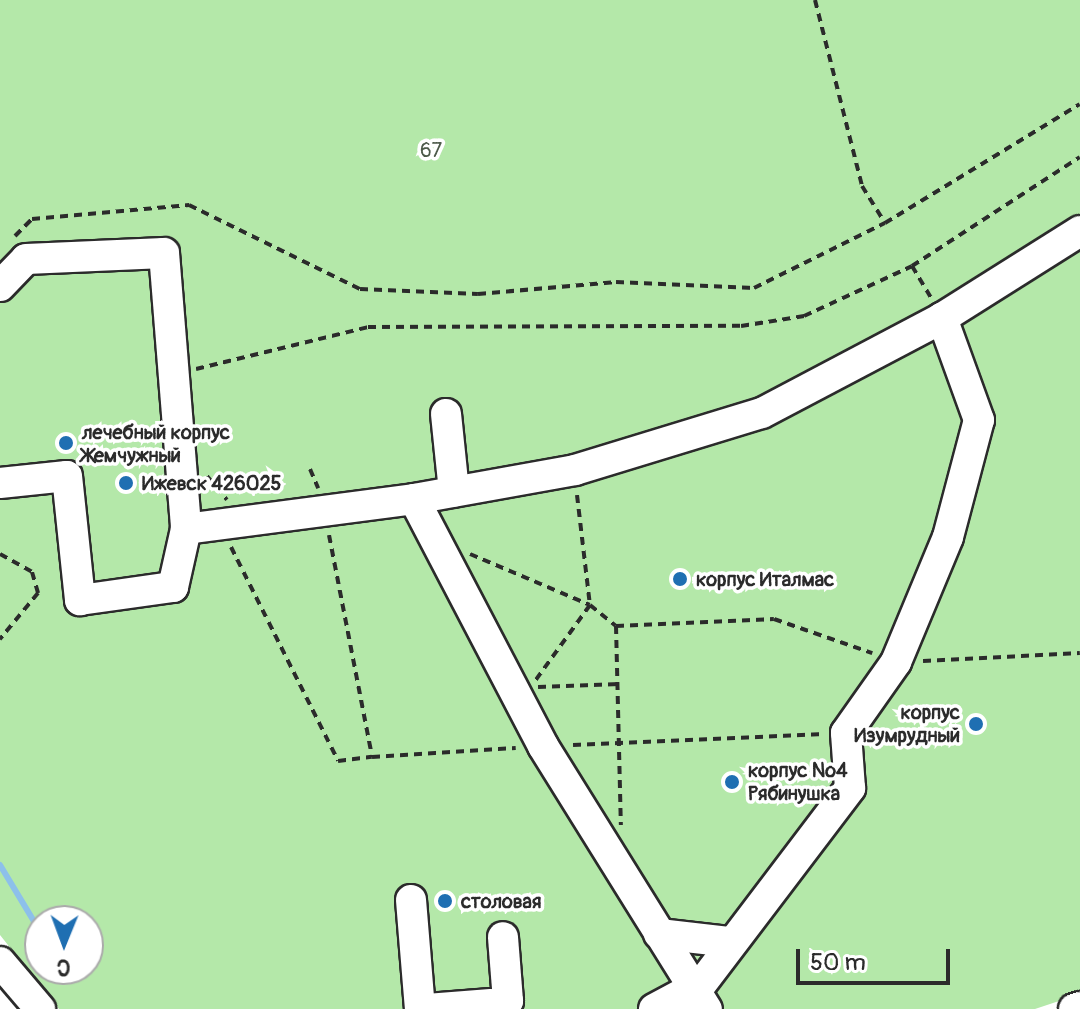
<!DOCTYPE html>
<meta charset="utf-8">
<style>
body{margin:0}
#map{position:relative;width:1080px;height:1009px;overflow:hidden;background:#fff;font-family:Pangolin,sans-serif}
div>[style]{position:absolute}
.green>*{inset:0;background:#b4e8a9}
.stream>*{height:6px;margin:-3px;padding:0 3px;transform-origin:3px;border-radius:3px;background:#8dc0ea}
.path>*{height:4px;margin-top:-2px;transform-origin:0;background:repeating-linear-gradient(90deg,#2b2b2b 0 8px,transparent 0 14px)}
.roads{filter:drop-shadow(2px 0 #2b2b2b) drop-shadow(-2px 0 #2b2b2b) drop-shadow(0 2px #2b2b2b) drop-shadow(0 -2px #2b2b2b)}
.minor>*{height:30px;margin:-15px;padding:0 15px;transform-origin:15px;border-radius:15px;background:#fff}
.dots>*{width:22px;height:22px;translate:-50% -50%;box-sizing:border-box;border:4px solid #fff;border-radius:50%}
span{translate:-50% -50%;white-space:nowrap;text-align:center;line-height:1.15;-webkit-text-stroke:7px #fff;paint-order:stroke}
.park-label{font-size:20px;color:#4d5a4a}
.poi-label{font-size:20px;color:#2b2b2b;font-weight:700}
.left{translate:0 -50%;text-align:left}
.right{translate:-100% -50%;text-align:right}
.north{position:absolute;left:24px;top:905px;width:80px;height:80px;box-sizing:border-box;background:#fff;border:2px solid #aaa;border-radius:50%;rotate:181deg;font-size:22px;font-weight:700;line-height:32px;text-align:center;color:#2b2b2b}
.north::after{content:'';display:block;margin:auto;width:28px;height:36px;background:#1f6fb2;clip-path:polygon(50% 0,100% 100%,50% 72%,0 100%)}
.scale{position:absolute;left:796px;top:949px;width:154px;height:36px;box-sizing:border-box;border:4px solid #2b2b2b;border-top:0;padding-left:10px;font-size:24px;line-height:28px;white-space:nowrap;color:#2b2b2b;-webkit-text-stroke:6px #fff;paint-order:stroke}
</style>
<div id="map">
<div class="green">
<div style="clip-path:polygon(evenodd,0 0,1080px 0,1080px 994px,1035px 1009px,59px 1009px,0 935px,0 0,40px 921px,88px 921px,88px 969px,40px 969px,40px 921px)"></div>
</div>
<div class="stream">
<div style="left:0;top:865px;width:68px;rotate:58.9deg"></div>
</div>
<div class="path">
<div style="left:815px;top:0;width:192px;rotate:75.8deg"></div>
<div style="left:862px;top:186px;width:44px;rotate:58.1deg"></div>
<div style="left:15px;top:236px;width:24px;rotate:-45deg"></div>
<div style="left:32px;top:219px;width:158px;rotate:-5.1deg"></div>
<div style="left:189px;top:205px;width:191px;rotate:26.2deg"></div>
<div style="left:360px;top:289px;width:118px;rotate:2.4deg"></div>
<div style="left:478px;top:294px;width:139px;rotate:-5deg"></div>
<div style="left:616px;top:282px;width:138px;rotate:2.5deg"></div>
<div style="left:754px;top:288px;width:146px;rotate:-26.4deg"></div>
<div style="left:885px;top:223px;width:228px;rotate:-31.4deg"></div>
<div style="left:912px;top:266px;width:37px;rotate:59deg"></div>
<div style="left:196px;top:369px;width:177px;rotate:-13.7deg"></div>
<div style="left:368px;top:327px;width:373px;rotate:-0.2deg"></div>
<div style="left:741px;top:326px;width:64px;rotate:-9deg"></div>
<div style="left:804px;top:316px;width:119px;rotate:-24.8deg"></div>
<div style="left:912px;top:266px;width:200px;rotate:-33deg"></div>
<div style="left:310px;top:469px;width:21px;rotate:67deg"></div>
<div style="left:207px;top:476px;width:31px;rotate:50deg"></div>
<div style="left:577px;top:495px;width:111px;rotate:83.3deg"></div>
<div style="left:590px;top:605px;width:33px;rotate:39deg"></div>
<div style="left:616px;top:626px;width:199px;rotate:88.6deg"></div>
<div style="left:329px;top:535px;width:226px;rotate:79deg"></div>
<div style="left:372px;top:757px;width:144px;rotate:-3.6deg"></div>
<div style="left:231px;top:547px;width:239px;rotate:63.4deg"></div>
<div style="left:338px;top:761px;width:34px;rotate:-7deg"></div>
<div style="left:0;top:554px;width:37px;rotate:29deg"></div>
<div style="left:32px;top:572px;width:22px;rotate:74deg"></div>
<div style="left:38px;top:593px;width:60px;rotate:129.6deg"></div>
<div style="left:470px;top:554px;width:130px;rotate:23deg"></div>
<div style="left:590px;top:605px;width:94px;rotate:125.9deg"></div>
<div style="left:616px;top:626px;width:158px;rotate:-2.5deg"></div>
<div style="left:774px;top:619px;width:104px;rotate:19.1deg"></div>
<div style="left:923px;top:661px;width:157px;rotate:-2.9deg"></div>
<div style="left:538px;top:687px;width:82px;rotate:-2.1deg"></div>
<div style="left:573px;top:745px;width:251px;rotate:-2.5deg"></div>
</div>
<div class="roads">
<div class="minor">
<div style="left:0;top:286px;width:37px;rotate:-46deg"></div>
<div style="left:26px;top:259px;width:138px;rotate:-2.5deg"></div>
<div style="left:164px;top:253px;width:277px;rotate:85.4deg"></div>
<div style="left:186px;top:529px;width:230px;rotate:-7.5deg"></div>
<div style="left:414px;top:499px;width:279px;rotate:62.4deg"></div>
<div style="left:543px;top:746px;width:310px;rotate:58.1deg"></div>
<div style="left:446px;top:414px;width:78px;rotate:84.1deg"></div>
<div style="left:0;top:483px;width:67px;rotate:-6deg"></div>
<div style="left:67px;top:476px;width:125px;rotate:84deg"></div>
<div style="left:80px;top:600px;width:94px;rotate:-8deg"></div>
<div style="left:173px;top:587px;width:59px;rotate:-77.4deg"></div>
<div style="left:414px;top:499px;width:164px;rotate:-10.2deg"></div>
<div style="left:575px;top:470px;width:195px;rotate:-17deg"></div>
<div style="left:762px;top:413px;width:204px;rotate:-27.8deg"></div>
<div style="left:942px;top:318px;width:163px;rotate:-32.2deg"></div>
<div style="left:411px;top:900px;width:109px;rotate:85.3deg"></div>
<div style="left:659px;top:934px;width:70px;rotate:6.5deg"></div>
<div style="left:0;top:962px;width:62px;rotate:49.6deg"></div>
<div style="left:687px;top:1003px;width:270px;rotate:-52.8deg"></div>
<div style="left:850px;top:788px;width:55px;rotate:-94.2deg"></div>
<div style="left:846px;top:733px;width:87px;rotate:-54.8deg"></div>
<div style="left:896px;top:662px;width:135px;rotate:-67.4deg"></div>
<div style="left:948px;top:537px;width:121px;rotate:-75.2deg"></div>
<div style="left:979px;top:420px;width:109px;rotate:-109.9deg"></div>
<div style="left:427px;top:1009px;width:64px;rotate:-4.5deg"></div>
<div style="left:492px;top:1009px;width:18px;rotate:-27deg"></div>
<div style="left:508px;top:1001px;width:64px;rotate:-94.5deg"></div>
<div style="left:654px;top:1009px;width:44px;rotate:-28.3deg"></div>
<div style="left:1074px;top:1009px;width:6px;rotate:-18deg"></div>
</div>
</div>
<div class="dots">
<div style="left:66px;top:443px;background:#1f6fb2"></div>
<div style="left:126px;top:483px;background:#1f6fb2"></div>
<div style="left:680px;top:579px;background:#1f6fb2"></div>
<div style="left:976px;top:724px;background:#1f6fb2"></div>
<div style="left:732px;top:782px;background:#1f6fb2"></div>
<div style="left:445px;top:901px;background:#1f6fb2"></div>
</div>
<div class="park-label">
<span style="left:431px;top:150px">67</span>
</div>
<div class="poi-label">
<span class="left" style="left:82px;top:444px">лечебный корпус<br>Жемчужный</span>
<span class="left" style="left:142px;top:483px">Ижевск 426025</span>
<span class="left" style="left:696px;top:579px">корпус Италмас</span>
<span class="right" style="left:960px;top:724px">корпус<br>Изумрудный</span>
<span class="left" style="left:748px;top:782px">корпус №4<br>Рябинушка</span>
<span class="left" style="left:461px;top:901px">столовая</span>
</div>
<div class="north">С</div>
<div class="scale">50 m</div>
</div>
